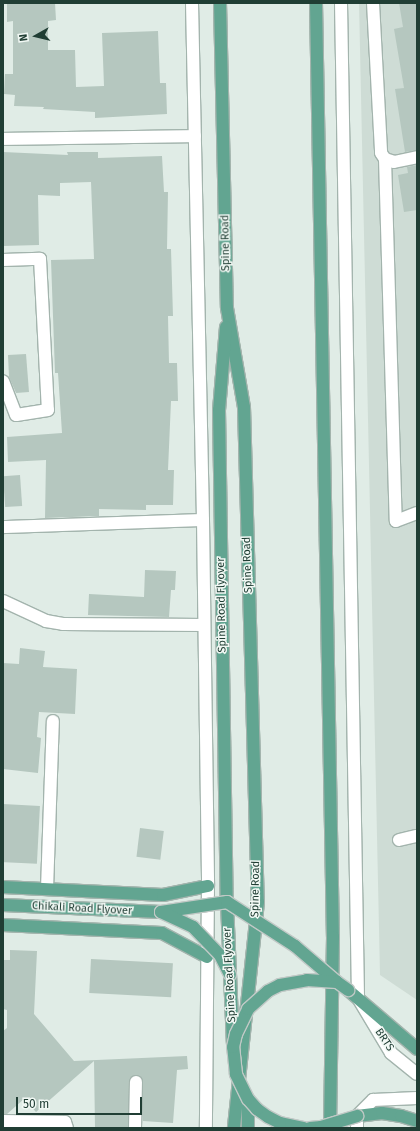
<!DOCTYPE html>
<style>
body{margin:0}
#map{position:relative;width:420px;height:1131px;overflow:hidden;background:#e0ece6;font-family:"Fira Sans",sans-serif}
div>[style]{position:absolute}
.built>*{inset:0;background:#cedcd5}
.building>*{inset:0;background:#b5c7bf;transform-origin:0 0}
.roads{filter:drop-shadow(1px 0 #a3b4ad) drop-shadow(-1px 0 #a3b4ad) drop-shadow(0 1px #a3b4ad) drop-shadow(0 -1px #a3b4ad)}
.minor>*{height:12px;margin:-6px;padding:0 6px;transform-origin:6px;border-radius:6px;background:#fff}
.major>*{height:12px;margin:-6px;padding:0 6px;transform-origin:6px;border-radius:6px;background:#62a591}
.bridges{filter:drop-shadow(1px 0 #c1c9c6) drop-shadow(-1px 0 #c1c9c6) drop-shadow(0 1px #c1c9c6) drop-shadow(0 -1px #c1c9c6)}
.major-bridge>*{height:12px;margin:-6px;padding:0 6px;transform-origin:6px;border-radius:6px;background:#62a591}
span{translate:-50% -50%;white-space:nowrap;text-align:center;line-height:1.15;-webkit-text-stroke:3px #f1f8f4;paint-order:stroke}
.street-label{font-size:11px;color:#203e34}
.frame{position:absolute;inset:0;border:4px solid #203e34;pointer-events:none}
.north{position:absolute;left:16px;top:16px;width:40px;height:40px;-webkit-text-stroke:3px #f1f8f4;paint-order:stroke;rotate:262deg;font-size:11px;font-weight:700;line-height:16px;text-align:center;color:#203e34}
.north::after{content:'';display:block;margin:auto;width:14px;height:18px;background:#203e34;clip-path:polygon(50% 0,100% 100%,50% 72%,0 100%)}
.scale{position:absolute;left:16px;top:1097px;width:126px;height:18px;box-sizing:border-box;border:2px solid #203e34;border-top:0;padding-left:5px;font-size:12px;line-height:14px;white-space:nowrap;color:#203e34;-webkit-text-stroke:3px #f1f8f4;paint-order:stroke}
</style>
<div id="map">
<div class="built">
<div style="clip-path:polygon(359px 3px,417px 3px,417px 1000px,380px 975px)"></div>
</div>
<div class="building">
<div style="clip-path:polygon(7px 3px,55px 3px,56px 20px,48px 21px,48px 50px,75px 50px,76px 87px,104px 86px,102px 33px,158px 31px,160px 83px,166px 83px,167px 114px,95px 118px,95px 112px,43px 109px,44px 107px,14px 106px,15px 95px,4px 94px,5px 74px,13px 74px,13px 21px,7px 22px)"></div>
<div style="clip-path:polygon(399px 3px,417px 3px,417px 150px,405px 152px,395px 89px,404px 88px,394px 29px,403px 27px)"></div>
<div style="clip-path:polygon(3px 152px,68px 155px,67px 152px,98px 152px,98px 158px,162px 156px,164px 192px,168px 192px,167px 249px,171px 249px,173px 316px,168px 316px,169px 363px,177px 363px,178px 401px,171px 401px,168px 470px,174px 470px,173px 505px,146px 505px,146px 510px,99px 509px,99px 516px,45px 518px,46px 460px,8px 462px,7px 437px,62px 433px,58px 373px,55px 373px,51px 260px,94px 259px,91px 182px,60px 183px,60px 196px,38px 195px,39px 245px,3px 246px)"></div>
<div style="clip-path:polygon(417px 165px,417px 210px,404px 212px,398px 175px,408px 173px,407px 167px)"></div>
<div style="clip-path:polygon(26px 354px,29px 392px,16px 393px,9px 377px,8px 355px)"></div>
<div style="left:20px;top:475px;width:31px;height:17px;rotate:86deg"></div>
<div style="clip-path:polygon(145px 570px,176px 571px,175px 590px,171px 590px,169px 617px,88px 615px,89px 594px,144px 597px)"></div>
<div style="clip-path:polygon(20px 648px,45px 651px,43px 667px,77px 669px,75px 714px,39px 712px,37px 737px,41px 738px,38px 773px,3px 769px,3px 663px,19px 664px)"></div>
<div style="left:3px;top:804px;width:37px;height:58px;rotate:3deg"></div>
<div style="left:140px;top:828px;width:24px;height:29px;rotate:7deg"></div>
<div style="clip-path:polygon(10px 950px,37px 951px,34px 1014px,74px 1061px,187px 1056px,188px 1069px,177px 1070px,173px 1123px,143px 1121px,143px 1082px,140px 1076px,136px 1075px,130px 1078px,129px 1081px,128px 1128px,95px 1128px,94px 1061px,36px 1112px,24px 1099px,7px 1114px,3px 1114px,3px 1031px,7px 1028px,7px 1010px,3px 1009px,3px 960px,10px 960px)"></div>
<div style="left:91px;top:959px;width:82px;height:34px;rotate:3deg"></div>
</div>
<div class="roads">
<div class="minor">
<div style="left:192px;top:3px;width:517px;rotate:88.78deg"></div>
<div style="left:203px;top:520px;width:366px;rotate:89.2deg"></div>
<div style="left:208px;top:886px;width:242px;rotate:90.5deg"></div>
<div style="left:341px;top:3px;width:995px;rotate:89.02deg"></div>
<div style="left:358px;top:998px;width:64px;rotate:59deg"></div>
<div style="left:391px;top:1053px;width:33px;rotate:39deg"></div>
<div style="left:373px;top:3px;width:150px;rotate:86.9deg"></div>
<div style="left:381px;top:153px;width:7px;rotate:56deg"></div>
<div style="left:385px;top:159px;width:9px;rotate:18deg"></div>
<div style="left:394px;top:162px;width:24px;rotate:-12deg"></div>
<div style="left:3px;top:139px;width:192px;rotate:-0.9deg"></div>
<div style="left:385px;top:159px;width:362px;rotate:88.3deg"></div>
<div style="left:396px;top:521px;width:22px;rotate:-21deg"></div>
<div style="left:3px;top:260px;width:37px;rotate:-2deg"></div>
<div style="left:40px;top:259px;width:151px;rotate:87deg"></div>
<div style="left:48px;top:410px;width:32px;rotate:171deg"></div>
<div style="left:16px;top:415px;width:36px;rotate:-111deg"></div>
<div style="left:3px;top:527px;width:200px;rotate:-2deg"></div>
<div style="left:3px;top:601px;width:47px;rotate:24.9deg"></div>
<div style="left:46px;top:621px;width:17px;rotate:10deg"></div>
<div style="left:63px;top:624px;width:141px;rotate:0.4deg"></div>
<div style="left:399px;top:840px;width:18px;rotate:-13deg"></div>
<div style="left:47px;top:889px;width:168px;rotate:-88deg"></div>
<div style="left:3px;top:1121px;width:62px;rotate:0.9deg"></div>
<div style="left:65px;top:1122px;width:6px;rotate:72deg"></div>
<div style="left:135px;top:1128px;width:46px;rotate:-88.8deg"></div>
<div style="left:357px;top:1128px;width:12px;rotate:-90deg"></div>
<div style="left:357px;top:1116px;width:23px;rotate:-45deg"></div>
<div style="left:373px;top:1100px;width:44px;rotate:-2.6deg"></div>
</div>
<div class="major">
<div style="left:220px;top:3px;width:305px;rotate:88.7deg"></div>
<div style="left:227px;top:308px;width:100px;rotate:80.3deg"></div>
<div style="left:244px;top:407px;width:495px;rotate:88.4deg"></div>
<div style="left:258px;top:902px;width:227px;rotate:96.1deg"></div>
<div style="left:316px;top:3px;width:934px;rotate:88.96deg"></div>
<div style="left:333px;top:937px;width:191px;rotate:90.9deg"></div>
<div style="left:226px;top:327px;width:83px;rotate:94.8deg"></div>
<div style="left:219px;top:410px;width:492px;rotate:89.1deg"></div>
<div style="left:227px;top:902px;width:142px;rotate:87.6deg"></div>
<div style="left:3px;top:887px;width:160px;rotate:2.9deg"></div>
<div style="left:163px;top:895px;width:46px;rotate:-11.3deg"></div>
<div style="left:3px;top:905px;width:158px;rotate:2.5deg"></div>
<div style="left:3px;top:925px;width:159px;rotate:2.9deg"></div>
<div style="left:162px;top:933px;width:51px;rotate:28.1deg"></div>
<div style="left:348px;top:990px;width:91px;rotate:40.5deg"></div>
<div style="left:357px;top:1116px;width:25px;rotate:-7deg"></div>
<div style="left:382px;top:1113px;width:19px;rotate:9deg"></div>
<div style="left:401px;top:1116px;width:17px;rotate:17deg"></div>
<div style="left:248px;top:1128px;width:29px;rotate:-90deg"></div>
</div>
</div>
<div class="bridges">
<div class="major-bridge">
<div style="left:161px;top:912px;width:67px;rotate:-8.6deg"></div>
<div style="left:227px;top:902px;width:81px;rotate:32.9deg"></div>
<div style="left:295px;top:946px;width:55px;rotate:40.6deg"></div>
<div style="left:161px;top:912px;width:35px;rotate:25deg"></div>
<div style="left:193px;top:927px;width:39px;rotate:46deg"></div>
<div style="left:220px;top:955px;width:22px;rotate:63deg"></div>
<div style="left:304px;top:1128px;width:25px;rotate:-168deg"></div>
<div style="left:280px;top:1123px;width:13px;rotate:-153deg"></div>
<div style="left:268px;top:1117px;width:14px;rotate:-144deg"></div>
<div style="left:257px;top:1109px;width:13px;rotate:-132deg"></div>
<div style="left:248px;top:1099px;width:28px;rotate:-116deg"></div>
<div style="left:236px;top:1074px;width:27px;rotate:-96deg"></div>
<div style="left:233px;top:1047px;width:13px;rotate:-77deg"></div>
<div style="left:236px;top:1034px;width:28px;rotate:-64deg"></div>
<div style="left:248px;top:1009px;width:27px;rotate:-42deg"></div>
<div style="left:268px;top:991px;width:13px;rotate:-27deg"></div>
<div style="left:280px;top:985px;width:27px;rotate:-10deg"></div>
<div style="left:307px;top:980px;width:30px;rotate:4deg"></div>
<div style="left:337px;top:982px;width:14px;rotate:36deg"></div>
<div style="left:310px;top:1128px;width:11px;rotate:-5deg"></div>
<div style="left:321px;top:1127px;width:38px;rotate:-17deg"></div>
</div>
</div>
<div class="street-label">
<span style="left:226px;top:243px;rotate:-91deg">Spine Road</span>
<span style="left:248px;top:565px;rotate:-92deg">Spine Road</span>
<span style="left:222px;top:605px;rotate:-91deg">Spine Road Flyover</span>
<span style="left:256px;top:889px;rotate:-89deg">Spine Road</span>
<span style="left:82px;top:909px;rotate:3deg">Chikali Road Flyover</span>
<span style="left:230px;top:975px;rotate:-93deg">Spine Road Flyover</span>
<span style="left:384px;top:1040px;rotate:57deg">BRTS</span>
</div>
<div class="frame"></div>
<div class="north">N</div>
<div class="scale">50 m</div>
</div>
